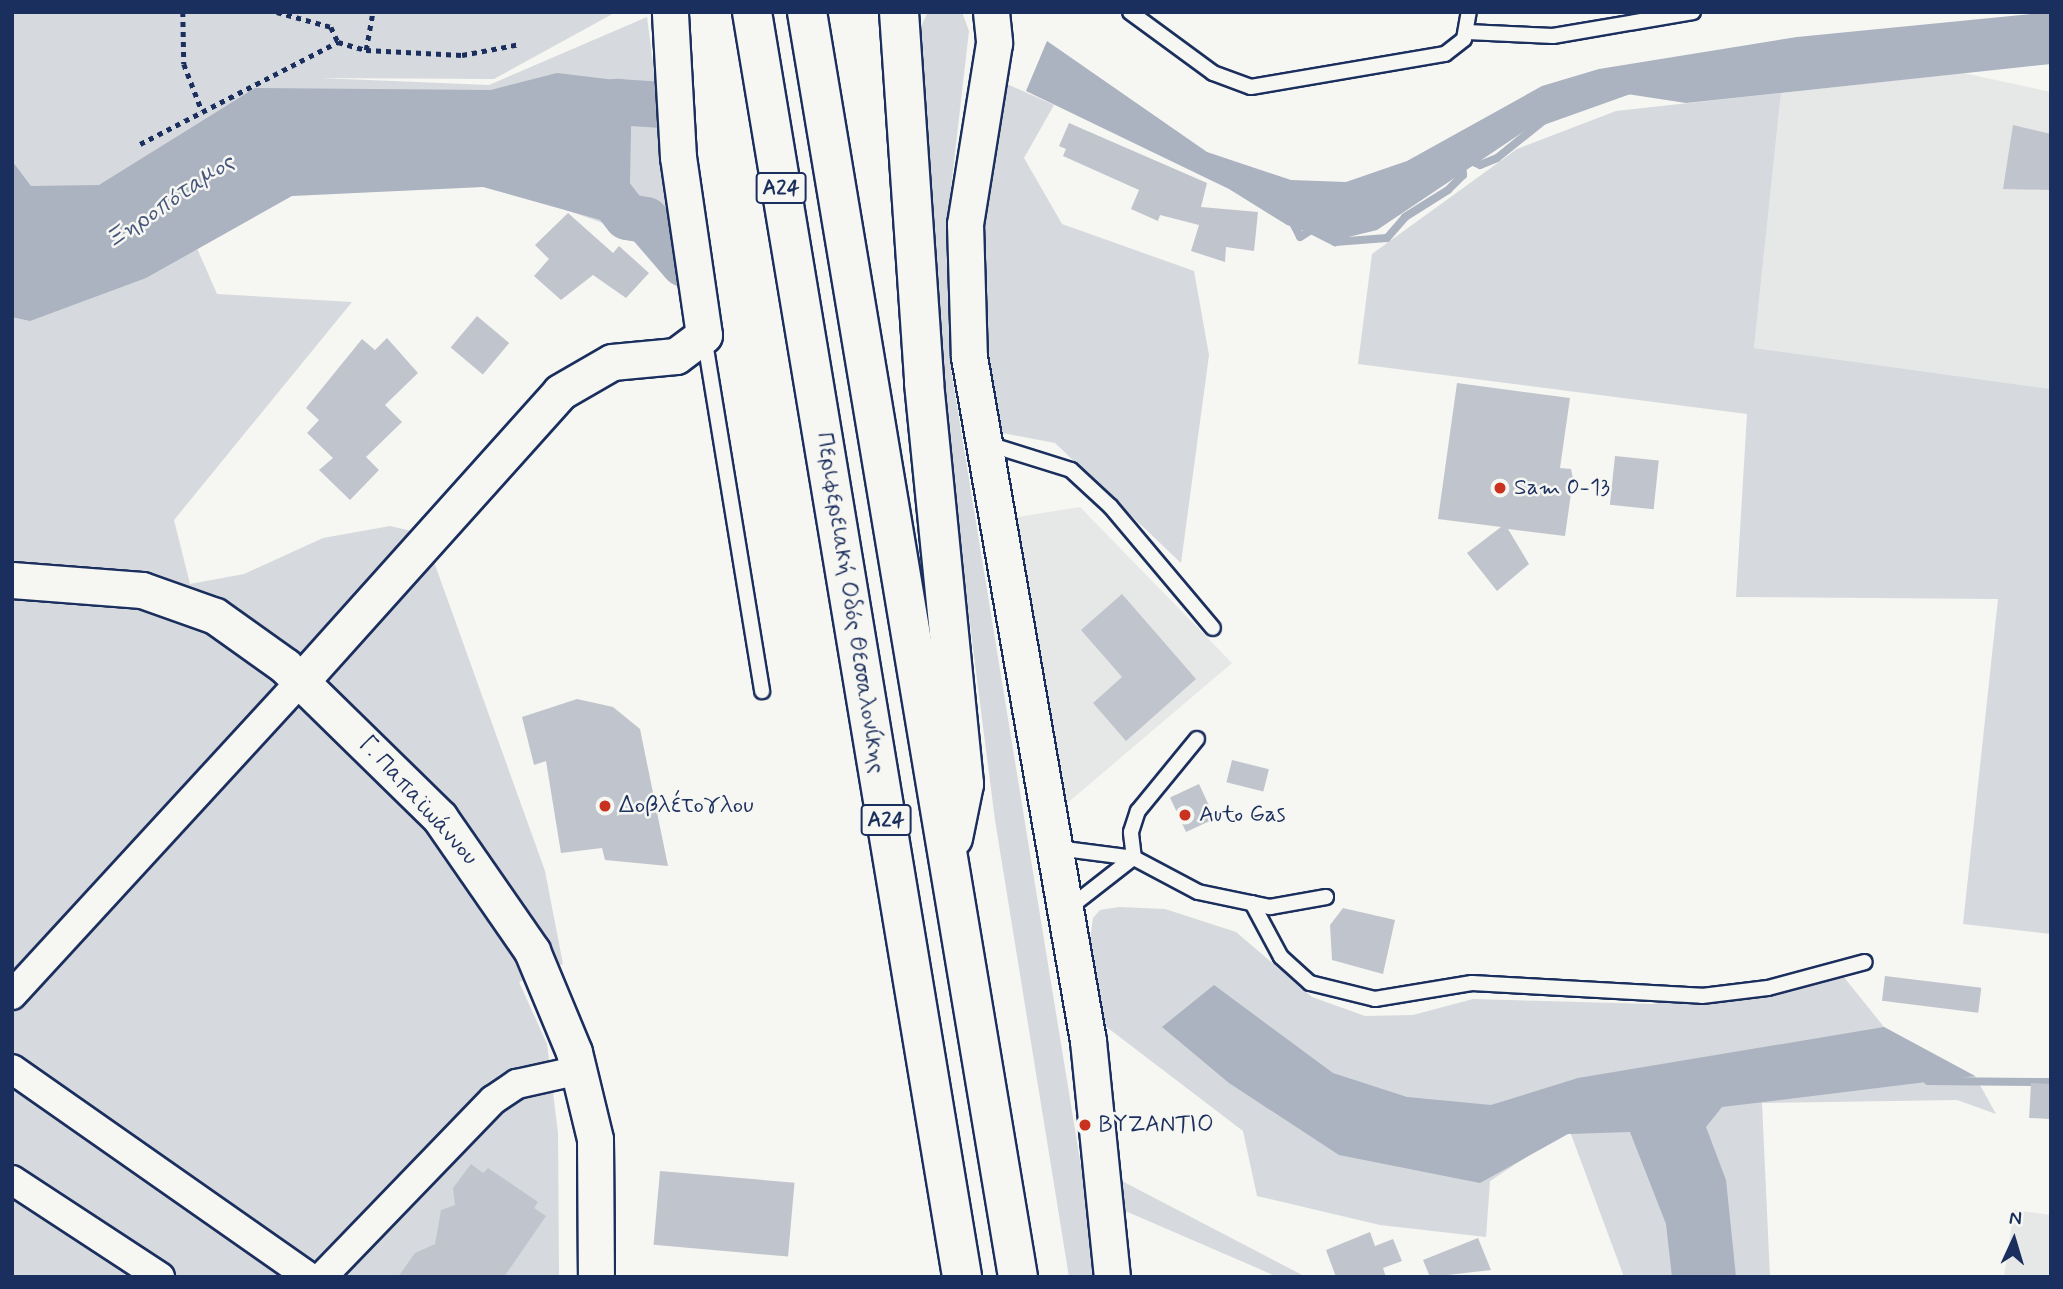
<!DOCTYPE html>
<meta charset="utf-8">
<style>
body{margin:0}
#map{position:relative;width:2063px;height:1289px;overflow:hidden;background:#f6f6f2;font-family:Mynerve,sans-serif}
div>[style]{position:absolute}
.built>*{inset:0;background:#e6e7e7}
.green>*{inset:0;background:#d6d9dd}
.water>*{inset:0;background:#abb2c0}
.stream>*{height:8px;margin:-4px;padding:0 4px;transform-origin:4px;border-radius:4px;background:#abb2c0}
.river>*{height:46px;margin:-23px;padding:0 23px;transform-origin:23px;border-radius:23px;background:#abb2c0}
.building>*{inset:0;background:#c0c4cd;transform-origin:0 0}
.path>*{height:4.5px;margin-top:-2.25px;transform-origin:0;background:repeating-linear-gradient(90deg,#1b2f5e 0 5px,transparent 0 10px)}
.roads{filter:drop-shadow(2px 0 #1b2f5e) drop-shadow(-2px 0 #1b2f5e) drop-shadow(0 2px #1b2f5e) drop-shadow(0 -2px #1b2f5e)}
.service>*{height:14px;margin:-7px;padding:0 7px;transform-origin:7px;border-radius:7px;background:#f6f6f2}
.minor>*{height:28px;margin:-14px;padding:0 14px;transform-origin:14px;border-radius:14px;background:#f6f6f2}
.tertiary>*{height:35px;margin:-17.5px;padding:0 17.5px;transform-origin:17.5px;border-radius:17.5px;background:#f6f6f2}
.trunk>*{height:38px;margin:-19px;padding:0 19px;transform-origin:19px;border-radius:19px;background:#f6f6f2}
.dots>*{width:19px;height:19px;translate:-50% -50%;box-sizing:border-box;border:4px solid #f6f6f2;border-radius:50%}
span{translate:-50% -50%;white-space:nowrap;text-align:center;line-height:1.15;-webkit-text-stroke:5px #f6f6f2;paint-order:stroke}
.shield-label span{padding:2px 5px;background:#f6f6f2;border:2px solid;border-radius:5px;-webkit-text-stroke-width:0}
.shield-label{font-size:21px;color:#1b2f5e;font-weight:700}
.poi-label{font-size:23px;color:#1b2f5e}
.left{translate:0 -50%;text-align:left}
.street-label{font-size:23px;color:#1b2f5e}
.water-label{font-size:24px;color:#46567b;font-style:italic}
.frame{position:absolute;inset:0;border:14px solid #1b2f5e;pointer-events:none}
.north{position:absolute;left:1979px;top:1205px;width:70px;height:70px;-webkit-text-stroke:5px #f6f6f2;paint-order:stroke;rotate:4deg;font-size:19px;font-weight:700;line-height:28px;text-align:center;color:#1b2f5e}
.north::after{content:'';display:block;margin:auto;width:24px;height:32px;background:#1b2f5e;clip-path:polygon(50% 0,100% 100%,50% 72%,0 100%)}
</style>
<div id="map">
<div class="built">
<div style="clip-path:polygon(1963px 73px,2051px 92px,2051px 389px,1754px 348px,1781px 93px)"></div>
<div style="clip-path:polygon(1080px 507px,1232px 663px,1065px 805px,1012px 518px)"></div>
<div style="clip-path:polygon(2014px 1210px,2051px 1215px,2051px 1277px,2004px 1277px)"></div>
</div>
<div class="green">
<div style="clip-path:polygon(12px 12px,616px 12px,494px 79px,320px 78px,489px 85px,647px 17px,679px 265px,620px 229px,383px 146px,179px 207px,217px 294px,352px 302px,174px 520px,190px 584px,244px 574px,323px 538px,390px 526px,424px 534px,545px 871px,563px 964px,519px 982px,547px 1044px,558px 1133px,559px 1277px,12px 1277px)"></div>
<div style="clip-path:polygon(928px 12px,962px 12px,969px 31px,947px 222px,951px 369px,1099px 1277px,1069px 1277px,995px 820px,940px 390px,918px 32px)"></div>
<div style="clip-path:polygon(998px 80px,1054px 105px,1024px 158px,1062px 224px,1194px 271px,1209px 355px,1181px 563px,1055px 443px,987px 430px,974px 221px)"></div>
<div style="clip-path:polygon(1781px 93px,1754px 348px,2051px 389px,2051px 934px,1963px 924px,1998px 599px,1736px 597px,1747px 414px,1358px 364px,1372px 254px,1517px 149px,1616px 111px)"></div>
<div style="clip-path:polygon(1119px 907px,1165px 909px,1236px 932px,1312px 997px,1365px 1016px,1413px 1015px,1473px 999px,1653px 1004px,1839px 971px,1884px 1027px,1975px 1076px,1996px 1114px,1957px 1100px,1762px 1103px,1770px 1277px,1624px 1277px,1569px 1129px,1490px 1181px,1486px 1237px,1380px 1225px,1257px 1196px,1243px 1131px,1104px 1025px,1089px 948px,1093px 918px,1100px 910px)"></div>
<div style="clip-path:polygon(1120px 1180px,1306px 1277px,1278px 1277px,1123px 1210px)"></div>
</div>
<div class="water">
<div style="clip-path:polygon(2051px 12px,2051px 64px,1686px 103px,1614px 92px,1544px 118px,1377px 230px,1332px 241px,1287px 225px,1229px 189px,1026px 91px,1047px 41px,1207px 152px,1291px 180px,1346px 182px,1407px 161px,1542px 86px,1599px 69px,1797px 37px)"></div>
<div style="clip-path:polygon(557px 73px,632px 82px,629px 228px,483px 187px,292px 196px,146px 278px,30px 321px,12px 317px,12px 161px,31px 186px,99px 185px,255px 88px,491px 90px)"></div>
<div style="clip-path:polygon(1214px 985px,1333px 1073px,1407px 1097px,1491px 1105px,1578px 1078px,1884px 1027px,1975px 1076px,1722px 1107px,1706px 1127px,1726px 1180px,1736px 1277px,1672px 1277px,1666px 1224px,1630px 1132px,1568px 1134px,1480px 1183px,1339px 1155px,1229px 1083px,1162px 1027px)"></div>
</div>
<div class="stream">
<div style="left:1469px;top:160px;width:12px;rotate:24deg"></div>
<div style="left:1480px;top:165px;width:18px;rotate:-22deg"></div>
<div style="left:1497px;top:158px;width:59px;rotate:-38.8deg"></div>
<div style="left:1543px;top:121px;width:96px;rotate:-19.6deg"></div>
<div style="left:1291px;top:219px;width:20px;rotate:63deg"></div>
<div style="left:1300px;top:237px;width:13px;rotate:-32deg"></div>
<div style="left:1311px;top:230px;width:27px;rotate:27deg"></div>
<div style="left:1335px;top:242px;width:52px;rotate:-4.4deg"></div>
<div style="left:1387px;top:238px;width:28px;rotate:-49deg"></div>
<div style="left:1405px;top:217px;width:51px;rotate:-32.1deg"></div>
<div style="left:1448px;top:190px;width:21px;rotate:-45deg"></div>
<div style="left:1463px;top:175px;width:12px;rotate:-95deg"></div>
<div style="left:1928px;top:1081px;width:123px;rotate:0.5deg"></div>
</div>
<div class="river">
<div style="left:602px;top:144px;width:27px;rotate:-88deg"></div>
<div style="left:603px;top:117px;width:21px;rotate:-47deg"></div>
<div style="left:617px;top:102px;width:46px;rotate:3.7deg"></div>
<div style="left:584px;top:182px;width:28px;rotate:26deg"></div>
<div style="left:609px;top:194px;width:29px;rotate:52deg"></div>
<div style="left:627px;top:217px;width:19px;rotate:9deg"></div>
<div style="left:646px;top:220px;width:58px;rotate:49.2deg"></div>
</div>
<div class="building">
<div style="clip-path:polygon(1069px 123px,1207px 183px,1201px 207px,1258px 212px,1254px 251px,1226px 247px,1225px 262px,1191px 251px,1199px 225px,1160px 215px,1158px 221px,1131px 209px,1139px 190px,1063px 156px,1066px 149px,1059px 146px)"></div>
<div style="clip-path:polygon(2013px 125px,2051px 134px,2051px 190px,2003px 189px)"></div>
<div style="clip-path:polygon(568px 213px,613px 253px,619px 246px,649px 273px,626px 298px,593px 275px,561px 300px,534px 276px,549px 259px,535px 245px)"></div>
<div style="left:477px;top:316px;width:42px;height:41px;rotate:40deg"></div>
<div style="clip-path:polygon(387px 338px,418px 373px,385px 405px,402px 422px,366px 457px,379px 470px,350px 500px,319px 470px,333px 458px,307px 433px,319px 420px,306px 408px,362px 339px,375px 350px)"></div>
<div style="clip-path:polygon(1457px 383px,1570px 398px,1560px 468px,1571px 469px,1573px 479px,1565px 536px,1508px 529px,1529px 564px,1497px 591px,1467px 553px,1501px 527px,1438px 519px)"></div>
<div style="left:1615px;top:456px;width:44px;height:49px;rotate:6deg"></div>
<div style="clip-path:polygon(1122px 594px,1196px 679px,1126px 741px,1093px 703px,1122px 677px,1081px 630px)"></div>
<div style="clip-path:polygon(577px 699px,613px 707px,640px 729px,668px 866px,605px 860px,602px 848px,561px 853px,546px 761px,534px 765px,522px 717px)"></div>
<div style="left:1232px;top:760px;width:38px;height:23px;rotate:14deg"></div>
<div style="left:1199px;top:784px;width:38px;height:32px;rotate:65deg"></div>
<div style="clip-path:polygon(1343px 908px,1395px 920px,1383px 974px,1332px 960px,1330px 925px)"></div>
<div style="left:1885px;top:976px;width:97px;height:25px;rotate:7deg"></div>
<div style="left:2031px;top:1083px;width:20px;height:35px;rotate:3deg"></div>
<div style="clip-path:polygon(471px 1164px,483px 1173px,488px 1168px,538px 1202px,534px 1208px,546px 1216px,504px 1277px,398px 1277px,415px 1253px,435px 1244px,441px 1210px,455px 1205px,453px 1188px)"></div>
<div style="left:660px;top:1171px;width:135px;height:74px;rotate:5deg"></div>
<div style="clip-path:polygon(1370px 1232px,1375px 1246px,1393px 1239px,1402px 1261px,1383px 1268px,1386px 1277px,1336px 1277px,1326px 1250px)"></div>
<div style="clip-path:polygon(1478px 1238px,1491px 1270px,1430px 1277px,1423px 1260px)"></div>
</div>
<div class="path">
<div style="left:183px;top:12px;width:52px;rotate:88.9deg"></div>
<div style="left:184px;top:64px;width:50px;rotate:69deg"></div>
<div style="left:277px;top:12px;width:56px;rotate:15.5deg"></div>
<div style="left:331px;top:27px;width:17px;rotate:65deg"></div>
<div style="left:338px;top:42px;width:29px;rotate:16deg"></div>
<div style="left:366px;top:50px;width:96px;rotate:3deg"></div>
<div style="left:462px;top:55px;width:59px;rotate:-10.7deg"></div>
<div style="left:366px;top:50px;width:39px;rotate:-80deg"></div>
<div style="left:140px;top:144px;width:223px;rotate:-27.3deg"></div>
</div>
<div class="roads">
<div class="service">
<div style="left:1130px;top:12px;width:103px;rotate:36.3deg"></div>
<div style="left:1213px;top:73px;width:40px;rotate:20.2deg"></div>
<div style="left:1251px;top:87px;width:197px;rotate:-9.7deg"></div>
<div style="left:1445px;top:54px;width:24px;rotate:-38deg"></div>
<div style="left:1464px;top:39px;width:27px;rotate:-80deg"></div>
<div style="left:1467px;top:32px;width:86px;rotate:2.7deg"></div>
<div style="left:1553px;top:36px;width:142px;rotate:-9.7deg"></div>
<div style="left:704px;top:336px;width:360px;rotate:80.7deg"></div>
<div style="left:985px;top:443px;width:90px;rotate:17.4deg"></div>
<div style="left:1071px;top:470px;width:54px;rotate:42.8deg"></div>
<div style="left:1111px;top:507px;width:158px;rotate:49.9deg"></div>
<div style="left:1057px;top:848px;width:78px;rotate:7.4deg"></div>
<div style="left:1134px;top:858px;width:72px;rotate:28deg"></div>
<div style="left:1198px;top:892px;width:74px;rotate:11.8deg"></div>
<div style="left:1270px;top:907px;width:57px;rotate:-10.1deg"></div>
<div style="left:1134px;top:858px;width:26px;rotate:-97deg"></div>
<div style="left:1131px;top:832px;width:22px;rotate:-72deg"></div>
<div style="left:1138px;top:811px;width:93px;rotate:-50.7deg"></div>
<div style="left:1252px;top:903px;width:61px;rotate:61.8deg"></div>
<div style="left:1281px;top:957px;width:39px;rotate:42deg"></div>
<div style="left:1310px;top:983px;width:67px;rotate:13.8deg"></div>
<div style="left:1375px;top:999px;width:98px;rotate:-9.4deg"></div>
<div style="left:1472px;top:983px;width:230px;rotate:3.2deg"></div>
<div style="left:1702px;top:996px;width:66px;rotate:-6.9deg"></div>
<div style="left:1768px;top:988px;width:100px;rotate:-15deg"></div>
<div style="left:1069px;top:908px;width:81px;rotate:-38deg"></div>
</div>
<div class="minor">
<div style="left:12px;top:995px;width:427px;rotate:-47.4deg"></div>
<div style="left:12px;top:1069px;width:363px;rotate:35deg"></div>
<div style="left:12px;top:1180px;width:177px;rotate:33.2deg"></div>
<div style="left:322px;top:1277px;width:246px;rotate:-46deg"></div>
<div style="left:493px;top:1100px;width:29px;rotate:-34deg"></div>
<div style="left:517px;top:1084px;width:65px;rotate:-12.5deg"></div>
</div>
<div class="tertiary">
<div style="left:991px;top:12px;width:31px;rotate:84deg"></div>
<div style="left:994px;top:43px;width:183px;rotate:99.1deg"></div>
<div style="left:965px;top:224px;width:133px;rotate:88.3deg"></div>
<div style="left:969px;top:357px;width:694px;rotate:80.13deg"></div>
<div style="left:1088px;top:1041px;width:237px;rotate:84.2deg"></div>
<div style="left:12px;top:580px;width:130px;rotate:4.4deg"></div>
<div style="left:142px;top:590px;width:77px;rotate:19.6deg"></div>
<div style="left:215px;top:616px;width:86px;rotate:35.5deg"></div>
<div style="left:285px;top:666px;width:217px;rotate:44.4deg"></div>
<div style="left:440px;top:818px;width:162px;rotate:55.3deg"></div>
<div style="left:532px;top:951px;width:109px;rotate:67.4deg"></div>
<div style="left:574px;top:1052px;width:89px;rotate:76.4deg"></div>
<div style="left:595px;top:1139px;width:138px;rotate:89.6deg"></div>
<div style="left:301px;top:681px;width:388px;rotate:-48.1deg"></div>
<div style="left:560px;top:392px;width:60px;rotate:-30deg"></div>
<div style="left:612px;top:362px;width:64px;rotate:-5.4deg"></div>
<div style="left:676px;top:356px;width:35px;rotate:-37deg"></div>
<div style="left:704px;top:335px;width:180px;rotate:-98.3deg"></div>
<div style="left:678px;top:157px;width:145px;rotate:-93.2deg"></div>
</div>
<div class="trunk">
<div style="left:752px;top:12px;width:1282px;rotate:80.57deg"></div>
<div style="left:807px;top:12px;width:1282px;rotate:80.53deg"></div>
<div style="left:899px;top:12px;width:372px;rotate:86.1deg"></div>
<div style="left:924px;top:383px;width:403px;rotate:84.3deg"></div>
<div style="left:964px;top:784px;width:55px;rotate:101.5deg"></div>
</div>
</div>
<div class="dots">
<div style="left:1500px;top:488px;background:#c8321e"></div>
<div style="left:605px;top:806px;background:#c8321e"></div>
<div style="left:1185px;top:815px;background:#c8321e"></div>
<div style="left:1085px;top:1125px;background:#c8321e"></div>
</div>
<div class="shield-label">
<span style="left:781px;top:188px">Α24</span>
<span style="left:886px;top:820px">Α24</span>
</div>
<div class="poi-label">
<span class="left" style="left:1514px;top:488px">Sam 0-13</span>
<span class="left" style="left:619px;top:806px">Δοβλέτογλου</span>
<span class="left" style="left:1199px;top:815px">Auto Gas</span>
<span class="left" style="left:1099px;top:1125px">ΒΥΖΑΝΤΙΟ</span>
</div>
<div class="street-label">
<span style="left:850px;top:603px;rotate:81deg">Περιφερειακή Οδός Θεσσαλονίκης</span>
<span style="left:418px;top:801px;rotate:48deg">Γ. Παπαϊωάννου</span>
</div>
<div class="water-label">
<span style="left:170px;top:202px;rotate:-34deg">Ξηροπόταμος</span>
</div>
<div class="frame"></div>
<div class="north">N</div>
</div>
